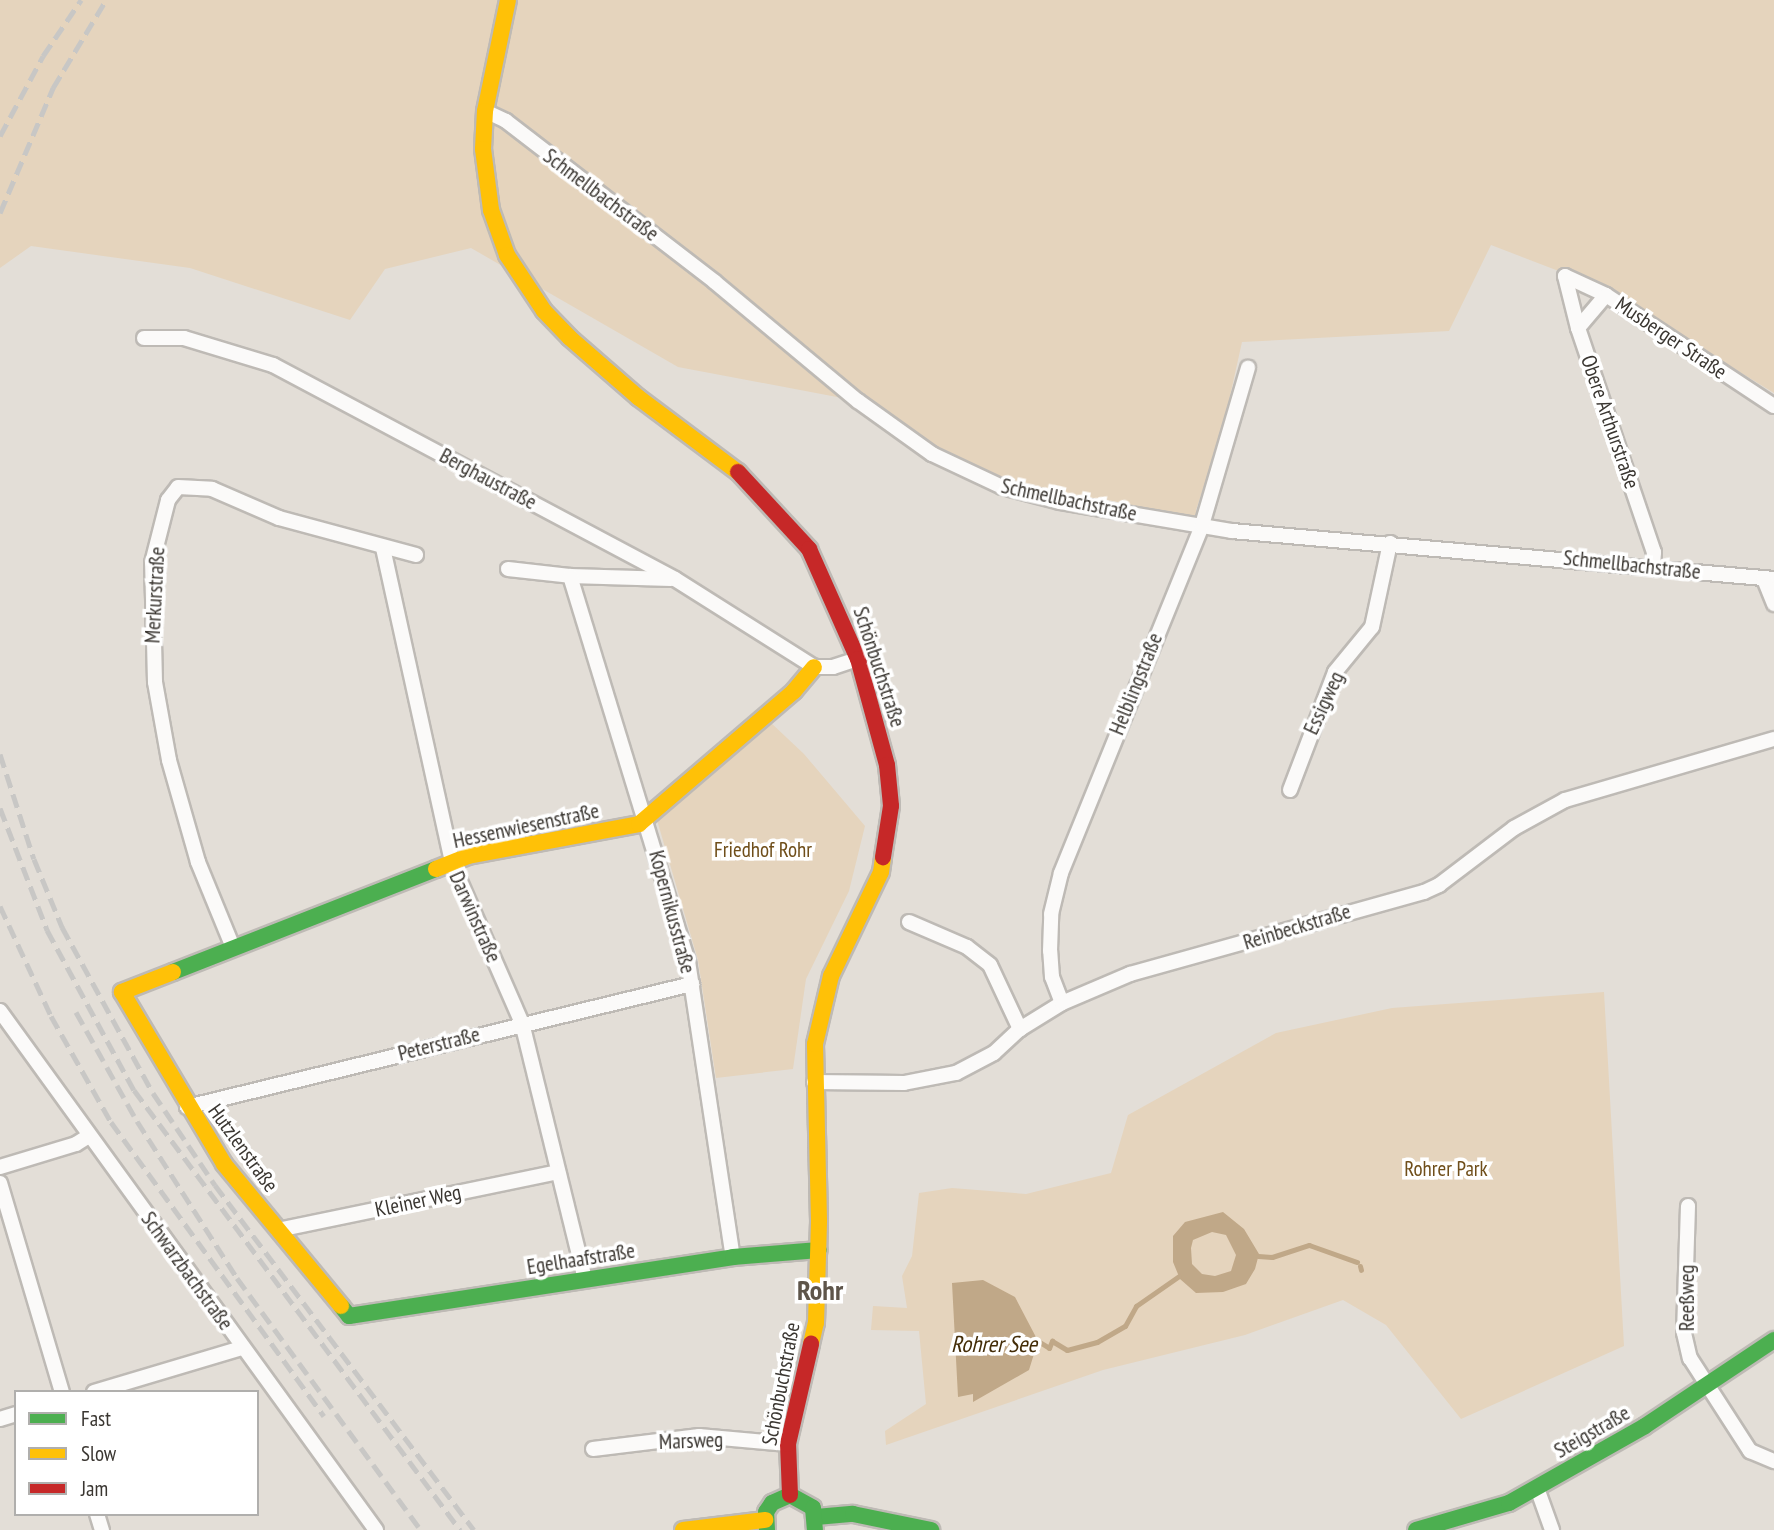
<!DOCTYPE html>
<meta charset="utf-8">
<style>
body{margin:0}
#map{position:relative;width:1774px;height:1530px;overflow:hidden;background:#e3ded7;font-family:"PT Sans Narrow",sans-serif}
div>[style]{position:absolute}
.green>*{inset:0;background:#e5d4bd}
.water>*{inset:0;background:#c0a888}
.stream>*{height:5px;margin:-2.5px;padding:0 2.5px;transform-origin:2.5px;border-radius:2.5px;background:#c0a888}
.roads{filter:drop-shadow(2px 0 #bebab5) drop-shadow(-2px 0 #bebab5) drop-shadow(0 2px #bebab5) drop-shadow(0 -2px #bebab5)}
.street>*{height:14px;margin:-7px;padding:0 7px;transform-origin:7px;border-radius:7px;background:#fbfaf9}
.fast>*{height:16px;margin:-8px;padding:0 8px;transform-origin:8px;border-radius:8px;background:#4caf50}
.slow>*{height:16px;margin:-8px;padding:0 8px;transform-origin:8px;border-radius:8px;background:#ffc107}
.jam>*{height:16px;margin:-8px;padding:0 8px;transform-origin:8px;border-radius:8px;background:#c62828}
.rail>*{height:5px;margin-top:-2.5px;transform-origin:0;background:repeating-linear-gradient(90deg,#c8c7c5 0 14px,transparent 0 21px)}
span{translate:-50% -50%;white-space:nowrap;text-align:center;line-height:1.15;-webkit-text-stroke:7px #fff;paint-order:stroke}
.street-label{font-size:21px;color:#3a3631}
.park-label{font-size:21px;color:#6f4e1a}
.water-label{font-size:23px;color:#432c07;font-style:italic}
.district-label{font-size:28px;color:#5e554a;font-weight:700}
.legend{position:absolute;left:14px;top:1390px;width:245px;height:126px;box-sizing:border-box;background:#fff;border:2px solid #b0afad;margin:0;padding:9px 12px;list-style:none;font-size:21px;color:#3a3631}
.legend li{display:flex;align-items:center;gap:14px;height:35px}
.legend b{width:35px;border:2px solid #b0afad}
</style>
<div id="map">
<div class="green">
<div style="clip-path:polygon(0 0,1774px 0,1774px 393px,1603px 288px,1491px 245px,1449px 331px,1242px 342px,1222px 432px,1196px 510px,1202px 525px,1060px 502px,967px 473px,858px 401px,678px 367px,471px 248px,385px 269px,350px 320px,190px 268px,31px 246px,0 268px)"></div>
<div style="clip-path:polygon(769px 721px,804px 754px,865px 826px,849px 891px,806px 979px,793px 1069px,716px 1078px,698px 960px,657px 820px)"></div>
<div style="clip-path:polygon(1604px 992px,1624px 1346px,1461px 1419px,1386px 1325px,1343px 1300px,1245px 1335px,1103px 1370px,886px 1445px,885px 1431px,926px 1404px,919px 1331px,871px 1330px,873px 1306px,907px 1308px,902px 1276px,912px 1256px,919px 1193px,952px 1188px,1026px 1194px,1111px 1173px,1128px 1115px,1276px 1033px,1392px 1008px)"></div>
</div>
<div class="water">
<div style="clip-path:polygon(evenodd,1223px 1212px,1244px 1229px,1259px 1254px,1255px 1269px,1246px 1284px,1223px 1292px,1196px 1293px,1180px 1279px,1173px 1262px,1173px 1236px,1185px 1222px,1223px 1212px,1212px 1232px,1226px 1235px,1236px 1255px,1231px 1271px,1215px 1276px,1202px 1274px,1192px 1264px,1191px 1248px,1193px 1240px,1212px 1232px)"></div>
<div style="clip-path:polygon(983px 1280px,1015px 1297px,1038px 1341px,1029px 1370px,973px 1402px,973px 1394px,958px 1397px,952px 1283px)"></div>
</div>
<div class="stream">
<div style="left:1258px;top:1256px;width:14px;rotate:4deg"></div>
<div style="left:1272px;top:1257px;width:39px;rotate:-18deg"></div>
<div style="left:1309px;top:1245px;width:51px;rotate:19.5deg"></div>
<div style="left:1360px;top:1266px;width:4px;rotate:76deg"></div>
<div style="left:1038px;top:1341px;width:13px;rotate:32deg"></div>
<div style="left:1049px;top:1348px;width:8px;rotate:-67deg"></div>
<div style="left:1052px;top:1341px;width:17px;rotate:31deg"></div>
<div style="left:1067px;top:1350px;width:31px;rotate:-15deg"></div>
<div style="left:1097px;top:1342px;width:32px;rotate:-30deg"></div>
<div style="left:1125px;top:1326px;width:23px;rotate:-61deg"></div>
<div style="left:1136px;top:1306px;width:52px;rotate:-34.9deg"></div>
</div>
<div class="roads">
<div class="street">
<div style="left:485px;top:111px;width:23px;rotate:25deg"></div>
<div style="left:506px;top:121px;width:264px;rotate:37.6deg"></div>
<div style="left:715px;top:282px;width:186px;rotate:39.8deg"></div>
<div style="left:858px;top:401px;width:91px;rotate:35.6deg"></div>
<div style="left:932px;top:454px;width:77px;rotate:25.2deg"></div>
<div style="left:1002px;top:487px;width:60px;rotate:14.5deg"></div>
<div style="left:1060px;top:502px;width:174px;rotate:9.6deg"></div>
<div style="left:1232px;top:531px;width:544px;rotate:5.06deg"></div>
<div style="left:1565px;top:276px;width:54px;rotate:76deg"></div>
<div style="left:1578px;top:328px;width:237px;rotate:71.3deg"></div>
<div style="left:1654px;top:552px;width:16px;rotate:94deg"></div>
<div style="left:1565px;top:276px;width:45px;rotate:24.9deg"></div>
<div style="left:1606px;top:295px;width:201px;rotate:33.5deg"></div>
<div style="left:1578px;top:328px;width:43px;rotate:-49.7deg"></div>
<div style="left:144px;top:338px;width:40px"></div>
<div style="left:184px;top:338px;width:93px;rotate:16.9deg"></div>
<div style="left:273px;top:365px;width:455px;rotate:28deg"></div>
<div style="left:675px;top:579px;width:165px;rotate:32.3deg"></div>
<div style="left:814px;top:667px;width:19px"></div>
<div style="left:833px;top:667px;width:26px;rotate:-18deg"></div>
<div style="left:383px;top:548px;width:322px;rotate:77.6deg"></div>
<div style="left:452px;top:863px;width:175px;rotate:66.4deg"></div>
<div style="left:522px;top:1023px;width:265px;rotate:76.2deg"></div>
<div style="left:508px;top:569px;width:62px;rotate:6.4deg"></div>
<div style="left:570px;top:576px;width:101px;rotate:1.7deg"></div>
<div style="left:570px;top:576px;width:403px;rotate:73deg"></div>
<div style="left:688px;top:961px;width:299px;rotate:81.4deg"></div>
<div style="left:1764px;top:579px;width:27px;rotate:68deg"></div>
<div style="left:1290px;top:790px;width:126px;rotate:-69.1deg"></div>
<div style="left:1335px;top:672px;width:58px;rotate:-50.6deg"></div>
<div style="left:1372px;top:627px;width:86px;rotate:-77.9deg"></div>
<div style="left:909px;top:922px;width:63px;rotate:23.3deg"></div>
<div style="left:967px;top:947px;width:29px;rotate:38deg"></div>
<div style="left:990px;top:965px;width:71px;rotate:64.9deg"></div>
<div style="left:232px;top:945px;width:90px;rotate:-112.3deg"></div>
<div style="left:198px;top:862px;width:106px;rotate:-105.9deg"></div>
<div style="left:169px;top:760px;width:79px;rotate:-100.2deg"></div>
<div style="left:155px;top:682px;width:119px;rotate:-91.4deg"></div>
<div style="left:152px;top:563px;width:65px;rotate:-75.7deg"></div>
<div style="left:168px;top:500px;width:16px;rotate:-52deg"></div>
<div style="left:178px;top:487px;width:34px;rotate:3deg"></div>
<div style="left:212px;top:489px;width:73px;rotate:23.4deg"></div>
<div style="left:279px;top:518px;width:142px;rotate:15.1deg"></div>
<div style="left:1062px;top:1003px;width:28px;rotate:-111deg"></div>
<div style="left:1052px;top:977px;width:26px;rotate:-94deg"></div>
<div style="left:1050px;top:951px;width:37px;rotate:-88deg"></div>
<div style="left:1051px;top:914px;width:42px;rotate:-76.3deg"></div>
<div style="left:1061px;top:873px;width:375px;rotate:-67.9deg"></div>
<div style="left:1202px;top:525px;width:164px;rotate:-73.7deg"></div>
<div style="left:0;top:1011px;width:641px;rotate:54.08deg"></div>
<div style="left:814px;top:1082px;width:90px;rotate:0.6deg"></div>
<div style="left:904px;top:1083px;width:53px;rotate:-10.9deg"></div>
<div style="left:956px;top:1073px;width:43px;rotate:-27.8deg"></div>
<div style="left:994px;top:1053px;width:35px;rotate:-43deg"></div>
<div style="left:1020px;top:1029px;width:49px;rotate:-31.8deg"></div>
<div style="left:1062px;top:1003px;width:74px;rotate:-23.1deg"></div>
<div style="left:1130px;top:974px;width:305px;rotate:-15.6deg"></div>
<div style="left:1424px;top:892px;width:17px;rotate:-25deg"></div>
<div style="left:1439px;top:885px;width:94px;rotate:-37.2deg"></div>
<div style="left:1514px;top:828px;width:58px;rotate:-28.8deg"></div>
<div style="left:1565px;top:800px;width:218px;rotate:-16.3deg"></div>
<div style="left:187px;top:1107px;width:520px;rotate:-13.69deg"></div>
<div style="left:0;top:1167px;width:79px;rotate:-16.8deg"></div>
<div style="left:76px;top:1144px;width:15px;rotate:-32deg"></div>
<div style="left:0;top:1183px;width:218px;rotate:73.5deg"></div>
<div style="left:1688px;top:1206px;width:127px;rotate:91.8deg"></div>
<div style="left:1684px;top:1333px;width:26px;rotate:77deg"></div>
<div style="left:1690px;top:1358px;width:111px;rotate:57.2deg"></div>
<div style="left:1750px;top:1451px;width:26px;rotate:23deg"></div>
<div style="left:278px;top:1230px;width:286px;rotate:-11.7deg"></div>
<div style="left:94px;top:1392px;width:154px;rotate:-16.6deg"></div>
<div style="left:0;top:1419px;width:17px;rotate:-17deg"></div>
<div style="left:593px;top:1449px;width:107px;rotate:-7deg"></div>
<div style="left:699px;top:1436px;width:89px;rotate:5.1deg"></div>
<div style="left:1537px;top:1488px;width:45px;rotate:70.3deg"></div>
<div style="left:97px;top:1514px;width:17px;rotate:73deg"></div>
</div>
<div class="fast">
<div style="left:173px;top:972px;width:282px;rotate:-21.4deg"></div>
<div style="left:341px;top:1306px;width:13px;rotate:51deg"></div>
<div style="left:349px;top:1316px;width:389px;rotate:-8.7deg"></div>
<div style="left:733px;top:1257px;width:86px;rotate:-4.7deg"></div>
<div style="left:816px;top:1517px;width:37px;rotate:-5deg"></div>
<div style="left:853px;top:1514px;width:80px;rotate:11.6deg"></div>
<div style="left:767px;top:1530px;width:18px;rotate:-93deg"></div>
<div style="left:766px;top:1512px;width:11px;rotate:-56deg"></div>
<div style="left:772px;top:1503px;width:20px;rotate:-24deg"></div>
<div style="left:790px;top:1495px;width:26px;rotate:29deg"></div>
<div style="left:813px;top:1508px;width:22px;rotate:85deg"></div>
<div style="left:1416px;top:1530px;width:97px;rotate:-16.2deg"></div>
<div style="left:1509px;top:1503px;width:156px;rotate:-29.5deg"></div>
<div style="left:1645px;top:1426px;width:155px;rotate:-33.7deg"></div>
</div>
<div class="slow">
<div style="left:508px;top:0;width:113px;rotate:101.7deg"></div>
<div style="left:485px;top:111px;width:38px;rotate:93deg"></div>
<div style="left:483px;top:149px;width:62px;rotate:82.5deg"></div>
<div style="left:491px;top:210px;width:48px;rotate:70.4deg"></div>
<div style="left:507px;top:255px;width:67px;rotate:56.5deg"></div>
<div style="left:544px;top:311px;width:37px;rotate:46deg"></div>
<div style="left:570px;top:338px;width:91px;rotate:41deg"></div>
<div style="left:639px;top:398px;width:124px;rotate:36.8deg"></div>
<div style="left:436px;top:869px;width:35px;rotate:-22deg"></div>
<div style="left:468px;top:856px;width:174px;rotate:-10.6deg"></div>
<div style="left:639px;top:824px;width:204px;rotate:-40.6deg"></div>
<div style="left:794px;top:691px;width:31px;rotate:-50deg"></div>
<div style="left:173px;top:972px;width:55px;rotate:158.6deg"></div>
<div style="left:122px;top:992px;width:200px;rotate:59.3deg"></div>
<div style="left:224px;top:1164px;width:184px;rotate:50.5deg"></div>
<div style="left:811px;top:1344px;width:22px;rotate:-77deg"></div>
<div style="left:816px;top:1323px;width:102px;rotate:-88.3deg"></div>
<div style="left:819px;top:1221px;width:177px;rotate:-91.3deg"></div>
<div style="left:815px;top:1044px;width:70px;rotate:-76.8deg"></div>
<div style="left:831px;top:976px;width:115px;rotate:-64.3deg"></div>
<div style="left:881px;top:872px;width:15px;rotate:-82deg"></div>
<div style="left:683px;top:1530px;width:83px;rotate:-7deg"></div>
</div>
<div class="jam">
<div style="left:738px;top:472px;width:105px;rotate:47.3deg"></div>
<div style="left:809px;top:549px;width:120px;rotate:66deg"></div>
<div style="left:858px;top:659px;width:110px;rotate:74.7deg"></div>
<div style="left:887px;top:765px;width:41px;rotate:84.4deg"></div>
<div style="left:891px;top:806px;width:52px;rotate:98.9deg"></div>
<div style="left:790px;top:1495px;width:51px;rotate:-92.2deg"></div>
<div style="left:788px;top:1444px;width:103px;rotate:-77deg"></div>
</div>
</div>
<div class="rail">
<div style="left:0;top:136px;width:91px;rotate:-61.7deg"></div>
<div style="left:43px;top:56px;width:68px;rotate:-55.8deg"></div>
<div style="left:0;top:213px;width:136px;rotate:-67deg"></div>
<div style="left:53px;top:88px;width:103px;rotate:-58.9deg"></div>
<div style="left:0;top:754px;width:110px;rotate:72.1deg"></div>
<div style="left:34px;top:859px;width:74px;rotate:67.6deg"></div>
<div style="left:62px;top:927px;width:189px;rotate:61.3deg"></div>
<div style="left:153px;top:1093px;width:111px;rotate:56deg"></div>
<div style="left:215px;top:1185px;width:431px;rotate:53.1deg"></div>
<div style="left:0;top:808px;width:131px;rotate:68.9deg"></div>
<div style="left:47px;top:930px;width:182px;rotate:61.5deg"></div>
<div style="left:134px;top:1090px;width:548px;rotate:53.46deg"></div>
<div style="left:0;top:906px;width:121px;rotate:65.1deg"></div>
<div style="left:51px;top:1016px;width:122px;rotate:60.5deg"></div>
<div style="left:111px;top:1122px;width:363px;rotate:54.1deg"></div>
<div style="left:76px;top:1012px;width:125px;rotate:60.8deg"></div>
<div style="left:137px;top:1121px;width:186px;rotate:57.5deg"></div>
<div style="left:237px;top:1278px;width:312px;rotate:53.9deg"></div>
</div>
<div class="street-label">
<span style="left:601px;top:195px;rotate:37deg">Schmellbachstraße</span>
<span style="left:1671px;top:338px;rotate:34deg">Musberger Straße</span>
<span style="left:1610px;top:422px;rotate:71deg">Obere Arthurstraße</span>
<span style="left:488px;top:479px;rotate:28deg">Berghaustraße</span>
<span style="left:1069px;top:500px;rotate:12deg">Schmellbachstraße</span>
<span style="left:1632px;top:565px;rotate:6deg">Schmellbachstraße</span>
<span style="left:155px;top:595px;rotate:-87deg">Merkurstraße</span>
<span style="left:879px;top:667px;rotate:72deg">Schönbuchstraße</span>
<span style="left:1136px;top:684px;rotate:-68deg">Helblingstraße</span>
<span style="left:1324px;top:703px;rotate:-65deg">Essigweg</span>
<span style="left:526px;top:826px;rotate:-12deg">Hessenwiesenstraße</span>
<span style="left:672px;top:912px;rotate:75deg">Kopernikusstraße</span>
<span style="left:475px;top:917px;rotate:66deg">Darwinstraße</span>
<span style="left:1297px;top:927px;rotate:-17deg">Reinbeckstraße</span>
<span style="left:439px;top:1044px;rotate:-14deg">Peterstraße</span>
<span style="left:243px;top:1148px;rotate:54deg">Hutzlenstraße</span>
<span style="left:418px;top:1201px;rotate:-12deg">Kleiner Weg</span>
<span style="left:581px;top:1259px;rotate:-9deg">Egelhaafstraße</span>
<span style="left:187px;top:1271px;rotate:54deg">Schwarzbachstraße</span>
<span style="left:1687px;top:1298px;rotate:-90deg">Reeßweg</span>
<span style="left:781px;top:1384px;rotate:-79deg">Schönbuchstraße</span>
<span style="left:1592px;top:1432px;rotate:-30deg">Steigstraße</span>
<span style="left:691px;top:1441px;rotate:-2deg">Marsweg</span>
</div>
<div class="park-label">
<span style="left:763px;top:850px">Friedhof Rohr</span>
<span style="left:1446px;top:1169px">Rohrer Park</span>
</div>
<div class="water-label">
<span style="left:994px;top:1344px">Rohrer See</span>
</div>
<div class="district-label">
<span style="left:820px;top:1290px">Rohr</span>
</div>
<ul class="legend">
<li><b style="height:9px;background:#4caf50"></b>Fast</li>
<li><b style="height:9px;background:#ffc107"></b>Slow</li>
<li><b style="height:9px;background:#c62828"></b>Jam</li>
</ul>
</div>
